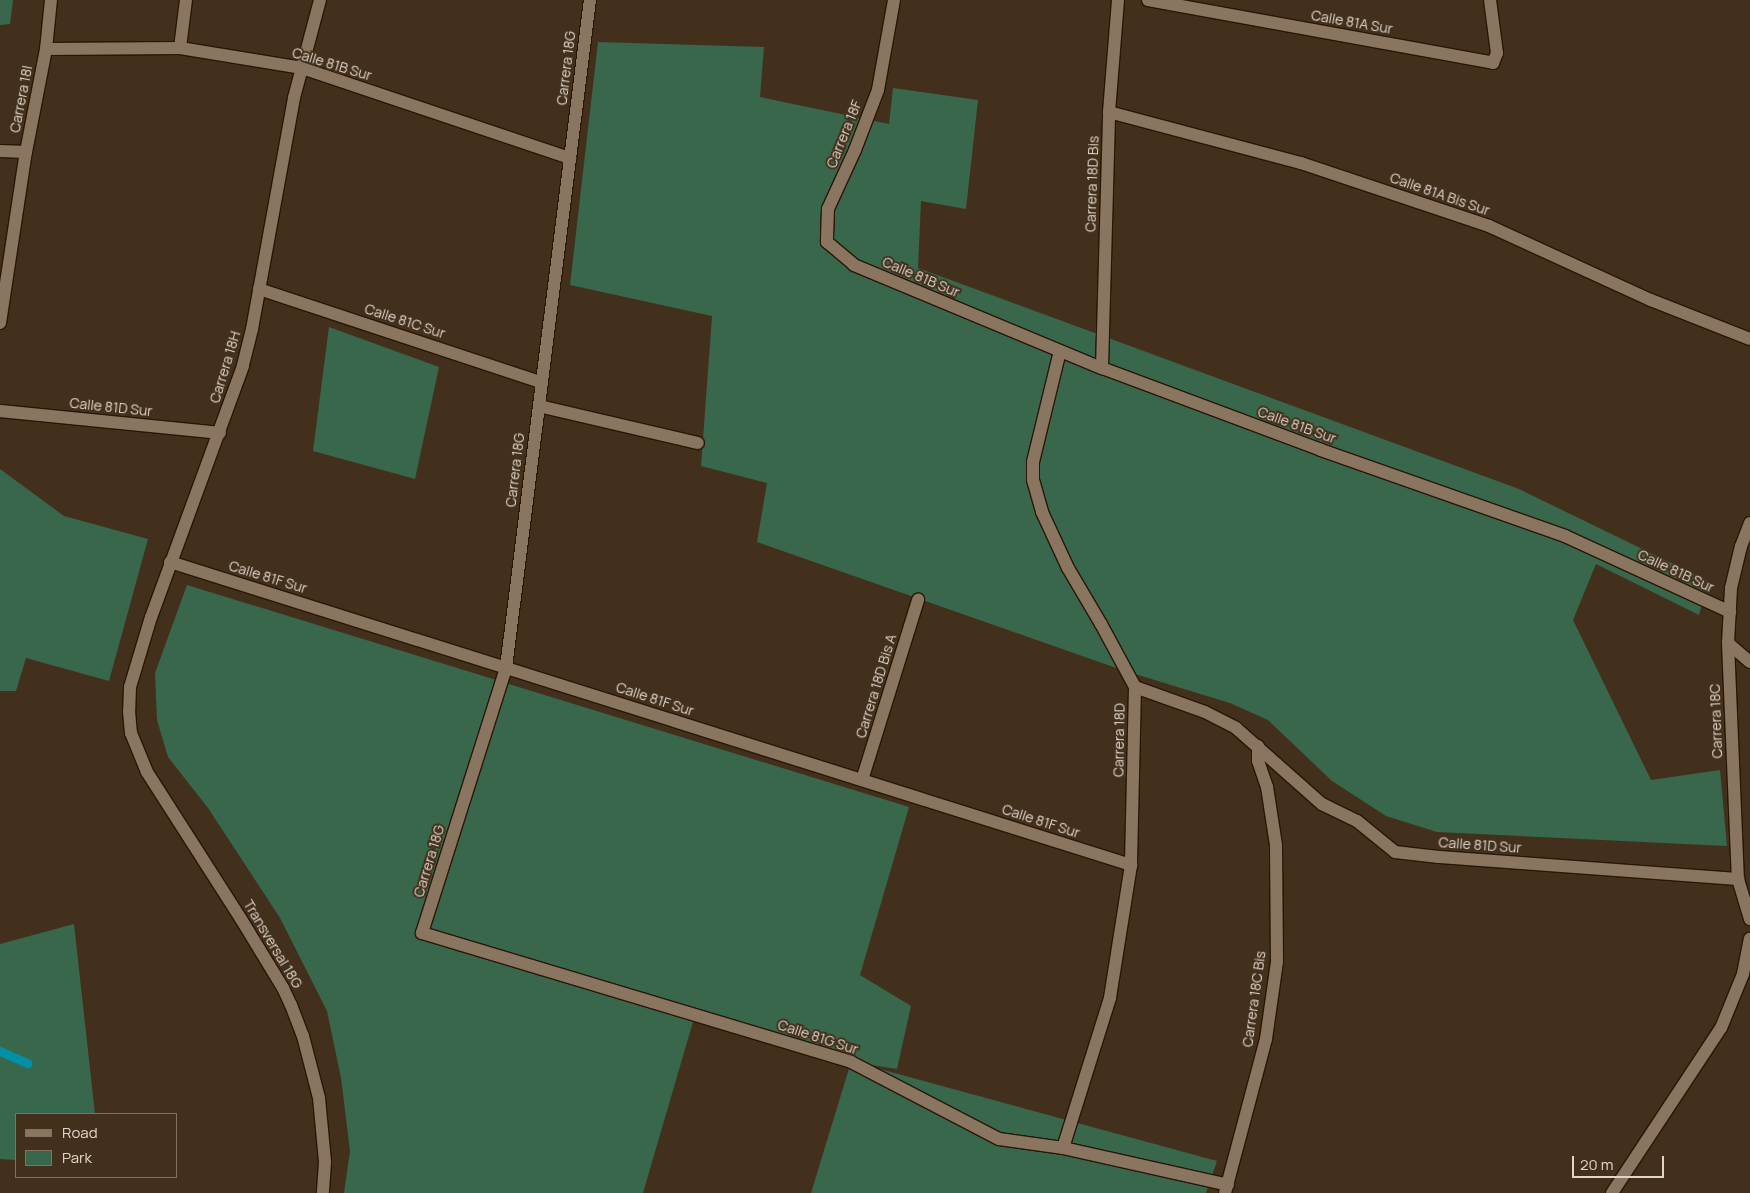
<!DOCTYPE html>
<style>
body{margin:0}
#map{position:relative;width:1750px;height:1193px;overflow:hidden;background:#42301d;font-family:Manrope,sans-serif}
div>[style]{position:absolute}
.green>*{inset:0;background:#38674c}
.stream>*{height:9px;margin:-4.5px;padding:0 4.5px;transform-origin:4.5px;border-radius:4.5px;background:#0290a6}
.roads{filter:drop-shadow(1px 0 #281705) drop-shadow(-1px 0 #281705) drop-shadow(0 1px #281705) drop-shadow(0 -1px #281705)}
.street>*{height:12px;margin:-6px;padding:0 6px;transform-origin:6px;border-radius:6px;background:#8a7560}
.secondary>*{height:12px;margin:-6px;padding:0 6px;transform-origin:6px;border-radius:6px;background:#8a7560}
span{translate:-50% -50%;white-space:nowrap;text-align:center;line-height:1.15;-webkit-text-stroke:4px #42301d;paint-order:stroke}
.street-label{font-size:14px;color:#e1d5c9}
.legend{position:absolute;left:15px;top:1113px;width:162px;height:65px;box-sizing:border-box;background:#42301d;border:1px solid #827262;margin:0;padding:6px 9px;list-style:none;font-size:15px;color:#e1d5c9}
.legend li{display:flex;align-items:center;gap:10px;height:25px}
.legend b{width:25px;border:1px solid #827262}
.scale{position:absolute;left:1572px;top:1156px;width:92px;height:22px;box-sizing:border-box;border:2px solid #e1d5c9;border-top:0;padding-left:6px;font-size:15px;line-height:18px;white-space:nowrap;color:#e1d5c9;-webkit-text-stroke:4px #42301d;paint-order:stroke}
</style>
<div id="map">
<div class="green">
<div style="clip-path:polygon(0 0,13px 0,10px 24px,0 25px)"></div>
<div style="clip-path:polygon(598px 42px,764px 47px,760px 97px,889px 124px,893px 88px,978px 100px,966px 209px,921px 201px,918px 268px,1519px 489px,1708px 581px,1699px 615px,1596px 564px,1573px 620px,1651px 780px,1720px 770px,1727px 846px,1437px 832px,1386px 816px,1332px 781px,1268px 720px,1230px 703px,1122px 670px,757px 542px,767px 483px,701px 466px,712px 316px,570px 285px)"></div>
<div style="clip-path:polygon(329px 327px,439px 367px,415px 479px,313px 451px)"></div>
<div style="clip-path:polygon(0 469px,64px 516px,148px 539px,109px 681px,26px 658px,16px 691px,0 691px)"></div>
<div style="clip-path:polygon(187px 585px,909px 807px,860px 975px,911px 1006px,897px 1069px,858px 1063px,1217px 1161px,1206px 1193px,811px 1193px,851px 1062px,695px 1015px,643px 1193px,344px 1193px,350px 1151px,341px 1078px,327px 1011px,280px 918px,208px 808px,168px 757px,157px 720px,155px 673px)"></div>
<div style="clip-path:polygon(74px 924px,95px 1114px,16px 1114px,16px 1160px,0 1159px,0 944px)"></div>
</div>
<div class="stream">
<div style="left:0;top:1051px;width:30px;rotate:24deg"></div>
</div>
<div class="roads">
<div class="street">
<div style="left:590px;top:0;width:673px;rotate:97.17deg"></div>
<div style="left:506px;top:668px;width:278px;rotate:107.6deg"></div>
<div style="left:422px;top:933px;width:448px;rotate:16.7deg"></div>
<div style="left:851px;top:1062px;width:167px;rotate:27.5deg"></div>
<div style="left:999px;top:1139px;width:65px;rotate:8deg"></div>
<div style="left:1063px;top:1148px;width:169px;rotate:12.6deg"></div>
<div style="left:894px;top:0;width:91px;rotate:100.1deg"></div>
<div style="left:878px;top:90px;width:64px;rotate:111deg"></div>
<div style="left:855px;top:150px;width:65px;rotate:114.6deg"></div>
<div style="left:828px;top:209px;width:33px;rotate:92deg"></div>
<div style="left:827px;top:242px;width:35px;rotate:40deg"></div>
<div style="left:854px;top:265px;width:269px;rotate:22.6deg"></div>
<div style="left:1102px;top:368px;width:234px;rotate:20.5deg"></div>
<div style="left:1321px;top:450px;width:259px;rotate:19.4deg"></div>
<div style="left:1565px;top:536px;width:182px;rotate:24.7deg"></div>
<div style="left:1148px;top:0;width:351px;rotate:10.3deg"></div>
<div style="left:1493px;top:63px;width:11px;rotate:-68deg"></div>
<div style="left:1497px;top:53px;width:53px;rotate:-97.5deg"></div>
<div style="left:180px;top:48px;width:48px;rotate:-82.9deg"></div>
<div style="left:46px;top:49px;width:134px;rotate:-0.4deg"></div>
<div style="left:180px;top:48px;width:124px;rotate:9.3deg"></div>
<div style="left:302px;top:68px;width:283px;rotate:18.6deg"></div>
<div style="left:1109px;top:112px;width:199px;rotate:14.9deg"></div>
<div style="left:1301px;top:163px;width:198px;rotate:18.5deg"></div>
<div style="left:1489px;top:226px;width:178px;rotate:24.6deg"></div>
<div style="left:1651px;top:300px;width:106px;rotate:21.5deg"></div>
<div style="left:0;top:151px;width:26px;rotate:2deg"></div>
<div style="left:259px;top:289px;width:297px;rotate:18.3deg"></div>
<div style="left:0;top:323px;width:173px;rotate:-81.4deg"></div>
<div style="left:26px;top:152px;width:105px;rotate:-79deg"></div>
<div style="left:46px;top:49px;width:49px;rotate:-84.2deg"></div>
<div style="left:1060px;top:351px;width:114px;rotate:103.7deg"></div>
<div style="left:1033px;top:462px;width:18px;rotate:90deg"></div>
<div style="left:1033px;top:480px;width:33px;rotate:74deg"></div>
<div style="left:1042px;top:512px;width:62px;rotate:65.1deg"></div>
<div style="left:1068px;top:568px;width:65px;rotate:59.5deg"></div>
<div style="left:1101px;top:624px;width:72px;rotate:61.6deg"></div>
<div style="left:1135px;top:687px;width:178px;rotate:91.3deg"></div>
<div style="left:1131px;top:865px;width:135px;rotate:99deg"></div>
<div style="left:1110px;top:998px;width:157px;rotate:107.4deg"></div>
<div style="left:1102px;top:368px;width:256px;rotate:-88.4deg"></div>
<div style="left:1109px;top:112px;width:112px;rotate:-85.4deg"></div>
<div style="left:539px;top:406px;width:163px;rotate:13.1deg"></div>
<div style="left:0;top:411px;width:221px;rotate:5.7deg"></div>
<div style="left:1750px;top:523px;width:25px;rotate:111deg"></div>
<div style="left:1741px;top:546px;width:43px;rotate:103.4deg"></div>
<div style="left:1731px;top:588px;width:55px;rotate:93.1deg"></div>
<div style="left:1728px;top:643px;width:236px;rotate:87.6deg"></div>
<div style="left:1738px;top:879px;width:42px;rotate:73.3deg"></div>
<div style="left:170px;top:562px;width:1008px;rotate:17.5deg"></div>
<div style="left:1728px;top:643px;width:29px;rotate:41deg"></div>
<div style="left:1135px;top:687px;width:74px;rotate:19.7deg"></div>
<div style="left:1205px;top:712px;width:35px;rotate:27deg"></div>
<div style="left:1236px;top:728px;width:115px;rotate:41.5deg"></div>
<div style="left:1322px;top:804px;width:39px;rotate:26deg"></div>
<div style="left:1357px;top:821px;width:49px;rotate:39.2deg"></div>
<div style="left:1395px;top:852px;width:44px;rotate:6.5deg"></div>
<div style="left:1439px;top:857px;width:300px;rotate:4.2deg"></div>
<div style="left:862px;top:780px;width:189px;rotate:-72.7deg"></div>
<div style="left:1225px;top:1193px;width:159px;rotate:-75.1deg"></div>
<div style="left:1266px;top:1039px;width:78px;rotate:-81.9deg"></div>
<div style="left:1277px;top:962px;width:117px;rotate:-90.5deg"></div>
<div style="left:1276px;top:845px;width:59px;rotate:-98.8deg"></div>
<div style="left:1267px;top:787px;width:28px;rotate:-109deg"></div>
<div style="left:1258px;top:761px;width:15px;rotate:-90deg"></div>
<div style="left:1612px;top:1193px;width:198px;rotate:-56.6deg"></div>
<div style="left:1721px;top:1028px;width:58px;rotate:-67.8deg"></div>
<div style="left:1743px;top:974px;width:36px;rotate:-79deg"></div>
</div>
<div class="secondary">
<div style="left:320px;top:0;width:101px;rotate:104.9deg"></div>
<div style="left:294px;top:98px;width:235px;rotate:100.3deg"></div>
<div style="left:252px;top:329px;width:38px;rotate:104deg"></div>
<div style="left:243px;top:366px;width:267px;rotate:110.1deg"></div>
<div style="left:151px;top:617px;width:73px;rotate:106.7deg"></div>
<div style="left:130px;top:687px;width:24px;rotate:92deg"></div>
<div style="left:129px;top:711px;width:22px;rotate:85deg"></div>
<div style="left:131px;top:733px;width:42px;rotate:67.7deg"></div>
<div style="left:147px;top:772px;width:174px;rotate:57.4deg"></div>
<div style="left:241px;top:919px;width:81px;rotate:58.7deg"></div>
<div style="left:283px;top:988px;width:19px;rotate:65deg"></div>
<div style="left:291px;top:1005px;width:33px;rotate:69deg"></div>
<div style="left:303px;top:1036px;width:64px;rotate:75.5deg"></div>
<div style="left:319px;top:1098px;width:64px;rotate:84.6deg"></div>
<div style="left:325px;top:1162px;width:31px;rotate:94deg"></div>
</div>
</div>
<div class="street-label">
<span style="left:1352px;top:22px;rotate:10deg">Calle 81A Sur</span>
<span style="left:332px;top:64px;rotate:17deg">Calle 81B Sur</span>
<span style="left:566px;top:68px;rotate:-83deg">Carrera 18G</span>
<span style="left:21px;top:99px;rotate:-79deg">Carrera 18I</span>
<span style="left:844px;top:134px;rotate:-68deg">Carrera 18F</span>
<span style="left:1092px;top:184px;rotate:-88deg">Carrera 18D Bis</span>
<span style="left:1440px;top:194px;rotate:19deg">Calle 81A Bis Sur</span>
<span style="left:921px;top:277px;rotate:23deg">Calle 81B Sur</span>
<span style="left:405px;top:321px;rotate:18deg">Calle 81C Sur</span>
<span style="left:225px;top:367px;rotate:-73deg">Carrera 18H</span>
<span style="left:111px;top:407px;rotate:6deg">Calle 81D Sur</span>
<span style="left:1297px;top:425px;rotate:20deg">Calle 81B Sur</span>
<span style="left:515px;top:470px;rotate:-83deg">Carrera 18G</span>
<span style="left:1676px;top:571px;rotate:25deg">Calle 81B Sur</span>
<span style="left:268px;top:577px;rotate:17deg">Calle 81F Sur</span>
<span style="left:876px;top:686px;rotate:-73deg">Carrera 18D Bis A</span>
<span style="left:655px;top:699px;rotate:18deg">Calle 81F Sur</span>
<span style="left:1716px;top:721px;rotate:-92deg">Carrera 18C</span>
<span style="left:1119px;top:740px;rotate:-89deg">Carrera 18D</span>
<span style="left:1041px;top:821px;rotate:18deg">Calle 81F Sur</span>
<span style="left:1480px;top:845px;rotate:4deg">Calle 81D Sur</span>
<span style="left:429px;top:861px;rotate:-73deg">Carrera 18G</span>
<span style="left:273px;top:944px;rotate:59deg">Transversal 18G</span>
<span style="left:1254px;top:999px;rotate:-82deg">Carrera 18C Bis</span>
<span style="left:818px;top:1037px;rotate:18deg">Calle 81G Sur</span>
</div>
<ul class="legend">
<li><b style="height:6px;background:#8a7560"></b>Road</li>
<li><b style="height:14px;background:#38674c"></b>Park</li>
</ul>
<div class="scale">20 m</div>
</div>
